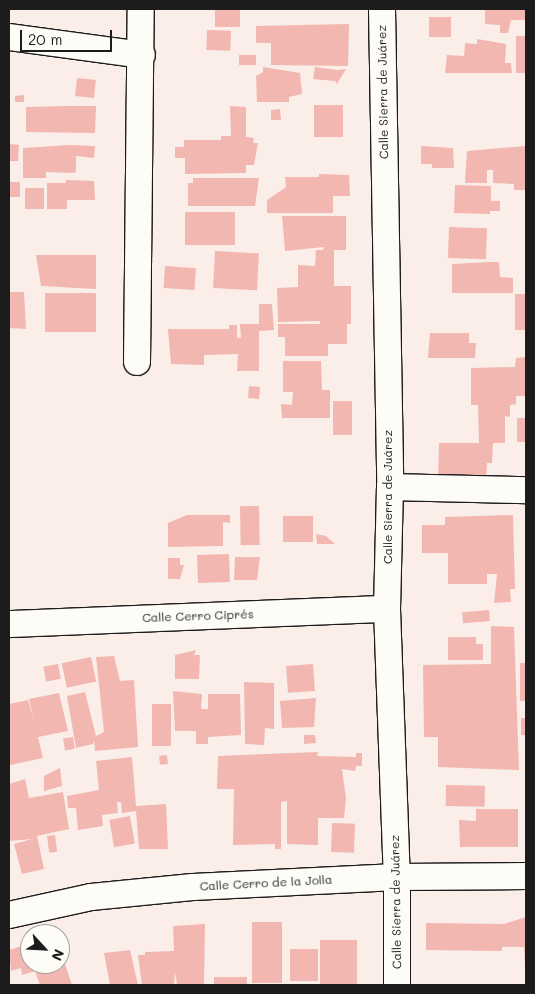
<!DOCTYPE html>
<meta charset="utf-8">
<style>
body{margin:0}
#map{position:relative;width:535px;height:994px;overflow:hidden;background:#fbeee9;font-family:Mali,sans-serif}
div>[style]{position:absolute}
.building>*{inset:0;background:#f2b7b0;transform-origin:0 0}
.roads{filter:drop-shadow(1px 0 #1c1c1c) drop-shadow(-1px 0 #1c1c1c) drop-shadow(0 1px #1c1c1c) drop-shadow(0 -1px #1c1c1c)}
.street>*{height:26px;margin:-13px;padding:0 13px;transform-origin:13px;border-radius:13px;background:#fdfcf7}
span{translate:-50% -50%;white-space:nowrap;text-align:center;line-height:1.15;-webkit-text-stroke:4px #fdfcf7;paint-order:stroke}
.street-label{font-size:12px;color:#1c1c1c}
.frame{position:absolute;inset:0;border:10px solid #1c1c1c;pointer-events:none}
.north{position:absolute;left:20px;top:924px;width:50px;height:50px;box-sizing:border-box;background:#fdfcf7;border:1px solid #a3a29f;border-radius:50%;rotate:115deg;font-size:14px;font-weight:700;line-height:20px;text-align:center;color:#1c1c1c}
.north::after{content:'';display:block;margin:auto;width:18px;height:22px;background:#1c1c1c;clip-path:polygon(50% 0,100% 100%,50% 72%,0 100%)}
.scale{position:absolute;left:20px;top:30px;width:92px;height:22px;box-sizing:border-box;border:2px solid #1c1c1c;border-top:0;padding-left:6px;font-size:15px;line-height:18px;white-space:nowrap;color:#1c1c1c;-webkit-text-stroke:4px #fdfcf7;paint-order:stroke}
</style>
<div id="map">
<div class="building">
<div style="left:215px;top:9px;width:25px;height:18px"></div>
<div style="clip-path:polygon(485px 9px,526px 9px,526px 20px,511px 20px,508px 33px,500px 33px,500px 25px,485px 24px)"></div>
<div style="left:451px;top:17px;width:20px;height:22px;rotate:90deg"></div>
<div style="clip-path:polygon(349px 24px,348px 66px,271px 65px,271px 43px,256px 43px,256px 26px)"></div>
<div style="left:207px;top:30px;width:24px;height:20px;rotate:2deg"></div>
<div style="left:526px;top:36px;width:37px;height:10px;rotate:90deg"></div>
<div style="clip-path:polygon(477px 39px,506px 44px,505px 63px,511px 63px,512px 73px,445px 73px,447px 55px,464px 56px,465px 43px,477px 44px)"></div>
<div style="left:239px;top:55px;width:17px;height:10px"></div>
<div style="clip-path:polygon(263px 67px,300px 73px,302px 94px,289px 97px,289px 102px,257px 102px,256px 76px,263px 72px)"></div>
<div style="clip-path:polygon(315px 67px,337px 70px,346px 69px,337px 84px,335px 81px,313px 79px)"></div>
<div style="left:77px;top:78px;width:19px;height:18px;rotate:6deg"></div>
<div style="clip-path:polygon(24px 95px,24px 102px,15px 102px,15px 96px)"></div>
<div style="left:314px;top:105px;width:29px;height:32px"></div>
<div style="clip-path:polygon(69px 106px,96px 106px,95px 133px,26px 132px,26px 107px)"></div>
<div style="clip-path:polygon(230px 106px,246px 107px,246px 137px,254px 138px,253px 143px,258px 143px,254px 165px,246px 165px,246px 173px,185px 174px,185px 158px,175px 158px,175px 147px,184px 147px,184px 140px,221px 140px,221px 136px,231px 136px)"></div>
<div style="clip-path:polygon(280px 109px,281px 120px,271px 120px,271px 110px)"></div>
<div style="clip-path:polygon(9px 144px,19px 145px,18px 161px,9px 161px)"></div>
<div style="clip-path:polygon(70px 145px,95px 146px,94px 158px,76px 156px,76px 172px,72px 173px,46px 172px,46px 178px,23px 178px,23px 148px)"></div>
<div style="clip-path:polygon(421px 146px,453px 148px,454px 168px,432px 168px,432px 164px,421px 164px)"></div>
<div style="clip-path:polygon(526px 146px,526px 190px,514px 190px,514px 184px,493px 183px,493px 170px,487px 170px,487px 183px,465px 183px,467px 151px)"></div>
<div style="clip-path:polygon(319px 174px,349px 175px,350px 196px,333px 196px,333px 213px,267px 213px,267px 200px,286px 187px,285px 177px,319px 177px)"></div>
<div style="clip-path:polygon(193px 178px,259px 178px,255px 206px,188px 206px,188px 183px,193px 183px)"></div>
<div style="clip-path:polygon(66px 180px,94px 181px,95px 200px,67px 200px,67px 209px,47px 209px,47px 183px,66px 183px)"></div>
<div style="left:9px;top:182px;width:11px;height:15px"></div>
<div style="clip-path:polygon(455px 185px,491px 186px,491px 201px,500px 201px,500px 211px,490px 211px,490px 214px,454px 213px)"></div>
<div style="left:25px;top:188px;width:19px;height:21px"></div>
<div style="left:185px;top:212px;width:50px;height:33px"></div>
<div style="clip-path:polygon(282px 216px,346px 216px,346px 250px,334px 250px,334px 286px,351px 286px,351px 324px,347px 324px,347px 344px,328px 344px,328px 356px,285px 356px,285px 337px,278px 337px,278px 324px,320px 324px,320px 321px,278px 322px,277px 288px,298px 287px,298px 265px,315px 266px,316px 250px,323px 250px,324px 247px,285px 251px)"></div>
<div style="left:449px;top:227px;width:38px;height:31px;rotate:2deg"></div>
<div style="left:215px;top:251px;width:44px;height:37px;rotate:3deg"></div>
<div style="clip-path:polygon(36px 255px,96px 255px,96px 289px,41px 286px)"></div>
<div style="clip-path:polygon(489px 262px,499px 262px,500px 277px,513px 278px,513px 293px,452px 293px,452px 264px)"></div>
<div style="left:165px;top:266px;width:31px;height:22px;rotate:4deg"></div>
<div style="clip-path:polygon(9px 292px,24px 292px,26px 329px,9px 328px)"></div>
<div style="left:45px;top:293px;width:51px;height:39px"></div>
<div style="left:515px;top:294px;width:11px;height:36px"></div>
<div style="clip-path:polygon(259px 304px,272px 304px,274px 330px,259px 331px,259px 371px,237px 371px,238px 354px,204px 355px,204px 365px,171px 364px,168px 329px,229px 329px,229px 325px,237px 325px,237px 338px,241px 338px,240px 324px,259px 324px)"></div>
<div style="clip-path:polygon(430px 333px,469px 333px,469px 343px,476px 343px,475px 358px,428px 358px)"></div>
<div style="clip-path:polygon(526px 357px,526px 396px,516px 396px,516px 404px,510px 405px,510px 417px,505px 416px,505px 443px,493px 443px,492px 463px,487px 463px,486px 480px,438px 479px,439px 443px,479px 443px,478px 405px,471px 405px,471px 368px,515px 367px,516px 358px)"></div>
<div style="clip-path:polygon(283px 361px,321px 361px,322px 390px,330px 390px,330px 418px,282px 418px,281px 404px,292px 405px,293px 392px,283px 392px)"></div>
<div style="left:249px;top:386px;width:11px;height:12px;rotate:5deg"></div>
<div style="left:333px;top:401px;width:19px;height:34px"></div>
<div style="left:517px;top:418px;width:9px;height:24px"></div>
<div style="left:259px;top:506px;width:39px;height:19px;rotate:89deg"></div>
<div style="clip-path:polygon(187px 515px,230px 515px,230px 523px,223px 522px,223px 546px,168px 547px,168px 523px)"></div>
<div style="clip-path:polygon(513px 515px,515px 589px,510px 589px,511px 602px,494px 603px,497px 574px,487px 574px,487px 584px,448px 584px,448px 553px,422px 553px,422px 525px,445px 525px,445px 517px)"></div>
<div style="left:283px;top:516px;width:30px;height:26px"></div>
<div style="clip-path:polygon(316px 534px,326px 536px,335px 544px,317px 544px)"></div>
<div style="left:229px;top:554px;width:28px;height:32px;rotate:88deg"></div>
<div style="clip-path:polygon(235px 557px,260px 557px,257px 580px,234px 580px)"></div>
<div style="clip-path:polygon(168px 558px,180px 558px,180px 565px,184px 565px,180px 579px,168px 579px)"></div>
<div style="left:489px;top:610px;width:11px;height:27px;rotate:85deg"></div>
<div style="clip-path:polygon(491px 626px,514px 627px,519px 770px,438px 767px,438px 737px,424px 737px,423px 665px,491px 664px)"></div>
<div style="clip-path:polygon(448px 637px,476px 637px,476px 644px,483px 644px,483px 660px,448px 660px)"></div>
<div style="clip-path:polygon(196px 650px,194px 655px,200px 655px,199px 679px,175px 679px,175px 655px)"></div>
<div style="clip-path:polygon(114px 656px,120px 681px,134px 680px,138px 747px,95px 751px,94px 740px,93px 744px,76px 748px,67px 696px,85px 692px,96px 736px,104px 732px,96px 657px)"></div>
<div style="left:91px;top:657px;width:25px;height:30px;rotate:78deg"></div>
<div style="left:520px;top:663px;width:6px;height:38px"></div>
<div style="left:58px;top:664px;width:15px;height:15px;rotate:79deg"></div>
<div style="left:313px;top:664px;width:27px;height:27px;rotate:86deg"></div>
<div style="clip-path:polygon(244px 682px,274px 683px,274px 729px,265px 728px,264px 745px,245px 744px)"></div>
<div style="clip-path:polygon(173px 691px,202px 694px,201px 709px,208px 709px,208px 694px,240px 694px,241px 735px,208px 737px,208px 744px,196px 744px,196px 731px,175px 731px)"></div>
<div style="clip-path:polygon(59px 693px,68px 731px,38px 737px,43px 758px,10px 765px,9px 704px,28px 700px,34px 721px,29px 699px)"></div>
<div style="clip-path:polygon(316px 698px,314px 727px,282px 728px,280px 701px)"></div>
<div style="left:152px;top:704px;width:19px;height:42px"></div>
<div style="left:521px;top:718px;width:5px;height:17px"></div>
<div style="clip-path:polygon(304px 735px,315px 735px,316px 743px,304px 744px)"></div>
<div style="left:73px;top:737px;width:12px;height:10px;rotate:81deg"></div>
<div style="clip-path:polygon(318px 752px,317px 756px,356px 757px,356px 753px,362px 753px,362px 766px,356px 766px,355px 771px,342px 769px,346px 799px,344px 818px,318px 818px,318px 845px,287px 844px,287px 801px,281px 802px,281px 849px,275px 849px,275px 844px,233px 845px,234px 789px,217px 789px,218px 756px)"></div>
<div style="left:167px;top:755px;width:9px;height:8px;rotate:84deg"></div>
<div style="clip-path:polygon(132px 757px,136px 806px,166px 804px,168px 849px,139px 849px,136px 811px,122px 813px,121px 802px,117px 802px,118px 813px,102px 815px,103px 826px,78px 830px,76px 808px,68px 808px,67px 796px,99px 790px,96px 761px)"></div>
<div style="clip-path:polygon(60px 768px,62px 786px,44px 791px,44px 776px)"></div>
<div style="clip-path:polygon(25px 779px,29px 798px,63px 792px,69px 829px,37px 836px,44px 869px,22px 874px,14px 844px,32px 839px,9px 841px,9px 784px)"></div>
<div style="left:446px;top:785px;width:39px;height:21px;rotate:1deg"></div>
<div style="clip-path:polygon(476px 809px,518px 809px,518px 847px,460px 847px,459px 820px,476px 821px)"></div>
<div style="left:130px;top:816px;width:28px;height:21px;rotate:80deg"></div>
<div style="left:332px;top:823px;width:23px;height:29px;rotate:2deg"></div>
<div style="left:55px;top:835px;width:17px;height:8px;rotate:83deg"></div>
<div style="clip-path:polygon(526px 917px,526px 985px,524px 947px,502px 947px,502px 951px,426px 950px,426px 923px,504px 924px)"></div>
<div style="left:282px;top:922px;width:61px;height:30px;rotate:90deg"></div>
<div style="clip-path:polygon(205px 924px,204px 985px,177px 985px,175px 972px,174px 985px,142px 985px,138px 955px,145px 955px,145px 952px,174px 951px,173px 926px)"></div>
<div style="left:320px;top:940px;width:37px;height:45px"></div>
<div style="clip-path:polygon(28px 944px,30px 964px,35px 969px,64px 961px,72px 985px,40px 985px,35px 971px,22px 975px,21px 968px,11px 971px,9px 950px)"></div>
<div style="left:290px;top:949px;width:28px;height:32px"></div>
<div style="clip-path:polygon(130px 950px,138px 985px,110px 985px,104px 953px)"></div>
<div style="left:214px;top:977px;width:33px;height:8px"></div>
</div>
<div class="roads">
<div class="street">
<div style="left:382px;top:9px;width:478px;rotate:89deg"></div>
<div style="left:390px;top:487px;width:122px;rotate:91.4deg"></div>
<div style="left:387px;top:609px;width:268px;rotate:87.9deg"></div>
<div style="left:397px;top:877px;width:108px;rotate:90deg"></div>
<div style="left:9px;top:37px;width:134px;rotate:7.7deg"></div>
<div style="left:137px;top:362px;width:353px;rotate:-89.4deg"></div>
<div style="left:390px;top:487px;width:136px;rotate:1.3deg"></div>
<div style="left:9px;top:624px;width:378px;rotate:-2.3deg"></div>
<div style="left:9px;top:915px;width:84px;rotate:-12.4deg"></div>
<div style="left:91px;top:897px;width:102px;rotate:-5.6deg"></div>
<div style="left:193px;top:887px;width:204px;rotate:-2.8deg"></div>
<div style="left:397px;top:877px;width:129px;rotate:-0.4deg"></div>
</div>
</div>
<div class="street-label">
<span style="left:383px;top:92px;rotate:-91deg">Calle Sierra de Juárez</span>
<span style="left:388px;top:497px;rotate:-90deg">Calle Sierra de Juárez</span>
<span style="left:198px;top:616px;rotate:-2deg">Calle Cerro Ciprés</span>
<span style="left:266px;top:883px;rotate:-3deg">Calle Cerro de la Jolla</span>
<span style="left:396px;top:902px;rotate:-91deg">Calle Sierra de Juárez</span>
</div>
<div class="frame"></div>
<div class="north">N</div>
<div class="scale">20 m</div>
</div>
